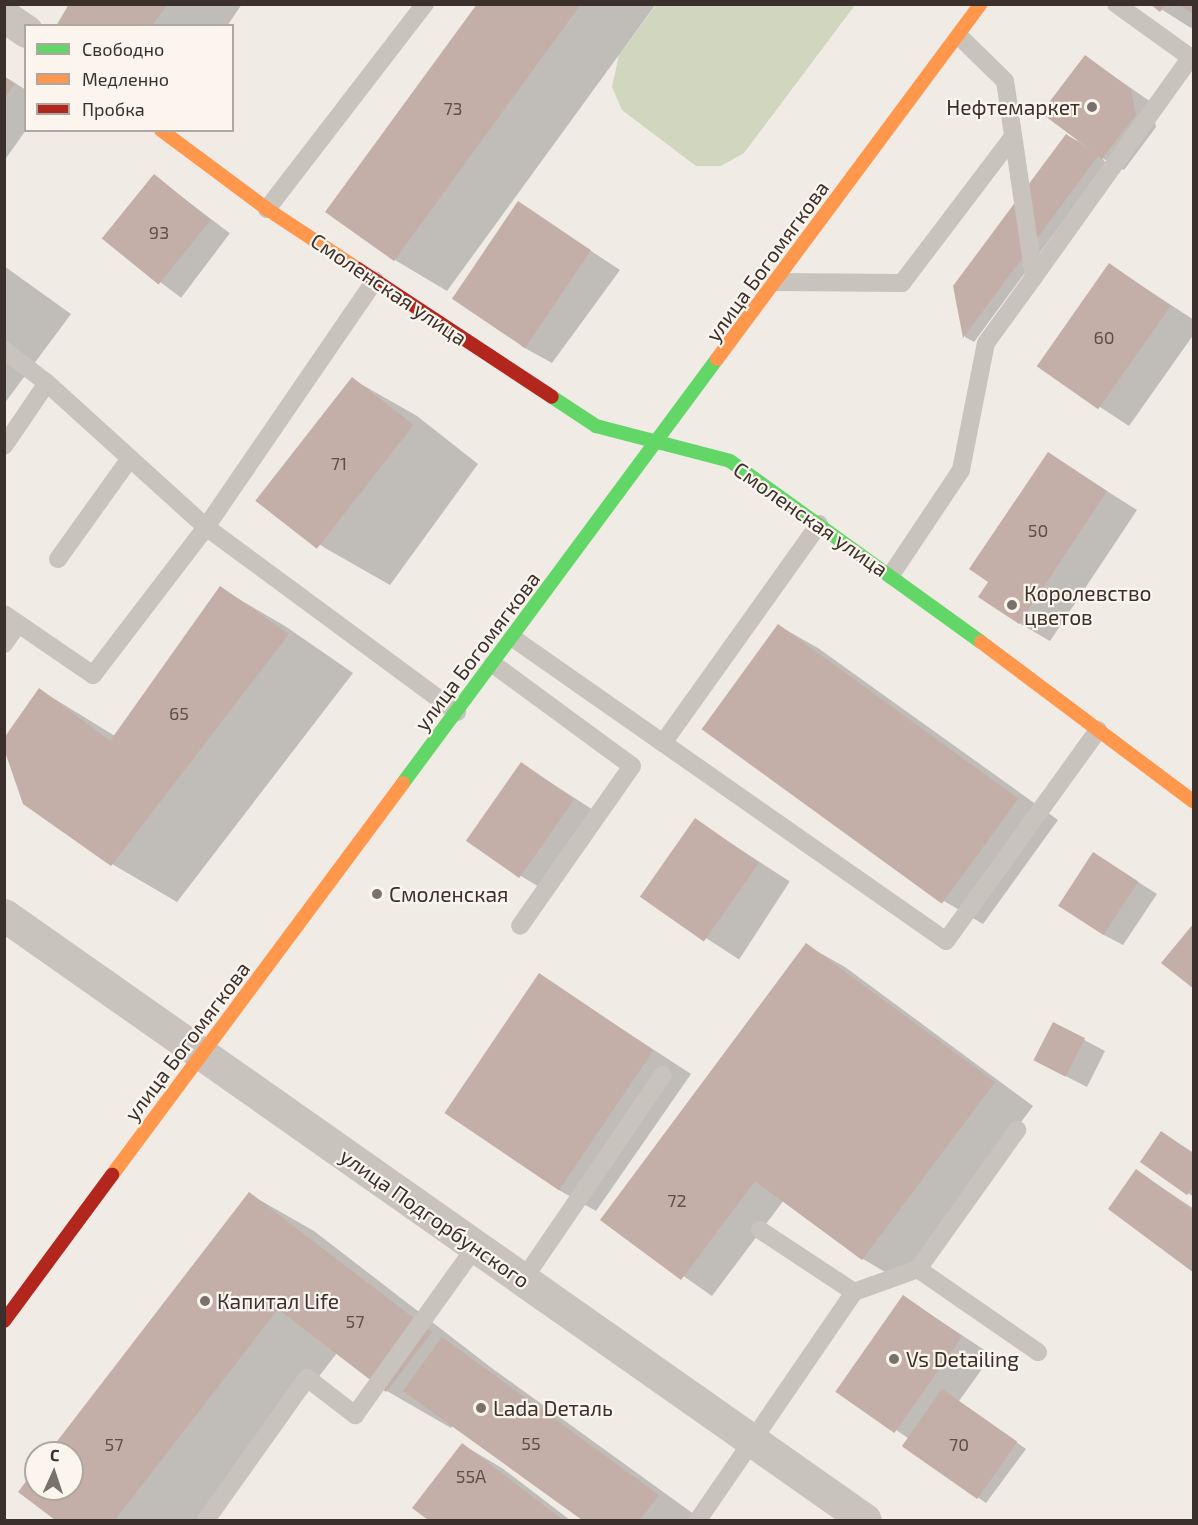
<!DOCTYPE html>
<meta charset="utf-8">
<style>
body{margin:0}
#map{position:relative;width:1198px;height:1525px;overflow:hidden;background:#f0ebe5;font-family:"Exo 2",sans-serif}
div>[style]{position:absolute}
.green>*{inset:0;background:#d1d6bf}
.shadow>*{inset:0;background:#0003;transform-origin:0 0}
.building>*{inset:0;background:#c3afa7;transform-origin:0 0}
.lane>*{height:18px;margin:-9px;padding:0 9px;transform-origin:9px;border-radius:9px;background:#c9c3be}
.street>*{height:33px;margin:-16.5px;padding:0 16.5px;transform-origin:16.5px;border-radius:16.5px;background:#c9c3be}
.fast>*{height:14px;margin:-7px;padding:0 7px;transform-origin:7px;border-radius:7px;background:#63d668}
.slow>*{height:14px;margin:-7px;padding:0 7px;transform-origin:7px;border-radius:7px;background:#ff974d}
.jam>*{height:14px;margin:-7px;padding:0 7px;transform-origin:7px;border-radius:7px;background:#b3261e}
.dots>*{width:16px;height:16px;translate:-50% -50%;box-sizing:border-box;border:3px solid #fbf5ee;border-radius:50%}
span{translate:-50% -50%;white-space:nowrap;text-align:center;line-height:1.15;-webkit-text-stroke:4.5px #fbf5ee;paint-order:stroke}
.number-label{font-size:18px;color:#5d504a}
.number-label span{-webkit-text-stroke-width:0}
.poi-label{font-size:21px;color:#3b302b}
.right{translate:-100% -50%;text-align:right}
.left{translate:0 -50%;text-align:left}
.street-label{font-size:21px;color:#3b302b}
.frame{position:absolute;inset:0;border:6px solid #3b302b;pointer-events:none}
.legend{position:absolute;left:24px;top:24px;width:210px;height:108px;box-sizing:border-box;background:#fbf5ee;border:2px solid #aea6a0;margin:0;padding:8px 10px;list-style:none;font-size:18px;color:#3b302b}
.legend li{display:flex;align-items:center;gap:12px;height:30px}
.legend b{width:30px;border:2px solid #aea6a0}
.north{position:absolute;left:24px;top:1441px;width:60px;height:60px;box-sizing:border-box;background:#fbf5ee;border:2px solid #aea6a0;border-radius:50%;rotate:3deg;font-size:16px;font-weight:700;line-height:24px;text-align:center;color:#3b302b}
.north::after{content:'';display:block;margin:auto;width:21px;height:27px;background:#7a716c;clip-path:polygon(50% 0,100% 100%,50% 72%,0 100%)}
</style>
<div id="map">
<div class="green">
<div style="clip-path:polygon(656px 5px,656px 4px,855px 5px,744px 153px,721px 166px,696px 166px,622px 110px,612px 87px,619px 55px)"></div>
</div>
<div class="shadow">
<div style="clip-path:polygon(71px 4px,242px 4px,227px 26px,58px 26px)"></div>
<div style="clip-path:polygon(478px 4px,656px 4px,447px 291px,395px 260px)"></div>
<div style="clip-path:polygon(1153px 4px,1194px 4px,1194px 25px,1191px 28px)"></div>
<div style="clip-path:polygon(1086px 57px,1151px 102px,1156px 127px,1124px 170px,1102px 158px,1106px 163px,974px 342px,965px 337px,954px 287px,1067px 136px,1083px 143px)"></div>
<div style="clip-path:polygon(4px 76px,26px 90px,26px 130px,4px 161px)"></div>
<div style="left:154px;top:176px;width:95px;height:81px;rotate:37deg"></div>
<div style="clip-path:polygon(518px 203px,620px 270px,552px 363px,521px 346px)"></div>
<div style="clip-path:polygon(1110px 265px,1194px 320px,1194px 334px,1129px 426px,1039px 367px)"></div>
<div style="clip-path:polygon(4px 266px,71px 314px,4px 404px)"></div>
<div style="clip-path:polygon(352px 379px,417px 416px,478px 464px,390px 585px,325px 548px,263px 505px)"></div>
<div style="clip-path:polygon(1048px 454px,1137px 510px,1050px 641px,1019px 623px,990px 582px)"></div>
<div style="clip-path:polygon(220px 588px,285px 626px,353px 673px,177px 902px,112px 864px,40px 690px,115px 736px)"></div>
<div style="clip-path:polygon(779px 626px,818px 648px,1058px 820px,983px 924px,944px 901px)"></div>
<div style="clip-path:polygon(522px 764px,604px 817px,551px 894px,521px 876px)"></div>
<div style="left:695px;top:820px;width:113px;height:93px;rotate:33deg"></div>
<div style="clip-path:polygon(1094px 854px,1157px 894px,1123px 945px,1102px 934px)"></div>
<div style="clip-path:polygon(806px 945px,845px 967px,1033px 1106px,902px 1282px,863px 1259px,784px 1200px,712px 1296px,602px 1219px)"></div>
<div style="clip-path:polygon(539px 975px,691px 1074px,596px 1211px,557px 1189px)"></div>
<div style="clip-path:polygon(1054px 1024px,1105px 1051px,1087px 1087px,1056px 1071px)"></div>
<div style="clip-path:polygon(1162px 1133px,1194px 1153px,1194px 1197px,1142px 1162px)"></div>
<div style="clip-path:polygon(1137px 1171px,1194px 1209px,1194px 1271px)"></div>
<div style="clip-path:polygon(249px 1194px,314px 1231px,493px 1369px,702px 1520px,584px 1520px,454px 1425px,451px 1428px,387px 1391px,337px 1353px,208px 1520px,58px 1520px,20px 1492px,36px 1471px,36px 1489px,72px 1489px,72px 1453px,50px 1453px)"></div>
<div style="clip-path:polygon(904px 1297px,992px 1355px,959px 1401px,1026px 1449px,986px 1503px,903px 1445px,908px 1438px,838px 1391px)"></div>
<div style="clip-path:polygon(463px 1445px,502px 1468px,570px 1520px,430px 1520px,414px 1508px)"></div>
</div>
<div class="building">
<div style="clip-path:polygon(69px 4px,168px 4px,152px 26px,56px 26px)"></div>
<div style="clip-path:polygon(477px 4px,581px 4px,394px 261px,325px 212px)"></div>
<div style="clip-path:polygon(1150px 4px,1166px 4px,1160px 12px)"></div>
<div style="clip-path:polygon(1179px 4px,1194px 4px,1194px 15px)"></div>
<div style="clip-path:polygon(1085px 55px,1131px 89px,1136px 115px,1102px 159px,1098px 156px,963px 338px,953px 286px,1066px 134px,1096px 154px,1041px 113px)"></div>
<div style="clip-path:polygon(4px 77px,15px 84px,4px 99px)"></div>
<div style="left:154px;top:174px;width:73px;height:83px;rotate:39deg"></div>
<div style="left:518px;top:201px;width:88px;height:118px;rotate:34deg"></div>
<div style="left:1109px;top:263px;width:75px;height:126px;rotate:35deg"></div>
<div style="left:352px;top:377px;width:78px;height:157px;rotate:38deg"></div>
<div style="clip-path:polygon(1048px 452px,1107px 491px,1019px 624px,978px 597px,988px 582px,969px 569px)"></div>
<div style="clip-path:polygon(220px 586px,289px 634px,111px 866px,23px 804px,4px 749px,4px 738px,39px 688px,110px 741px)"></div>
<div style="left:778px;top:624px;width:297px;height:130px;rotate:36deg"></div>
<div style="left:521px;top:762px;width:65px;height:96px;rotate:35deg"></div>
<div style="left:695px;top:818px;width:78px;height:96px;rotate:35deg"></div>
<div style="left:1093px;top:852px;width:54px;height:64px;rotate:33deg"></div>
<div style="clip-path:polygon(1194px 923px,1194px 989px,1161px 963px)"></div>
<div style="clip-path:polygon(806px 943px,995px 1082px,862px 1260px,755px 1181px,681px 1280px,600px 1220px)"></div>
<div style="left:539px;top:973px;width:138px;height:169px;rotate:34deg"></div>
<div style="left:1053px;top:1022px;width:36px;height:43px;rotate:27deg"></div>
<div style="clip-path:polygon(1161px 1131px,1194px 1154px,1194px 1186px,1187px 1195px,1140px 1162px)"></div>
<div style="clip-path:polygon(1136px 1169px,1194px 1211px,1194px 1273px,1108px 1209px)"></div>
<div style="clip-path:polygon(249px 1192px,432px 1332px,386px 1392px,278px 1309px,115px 1520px,55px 1520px,18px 1492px,36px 1468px,36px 1489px,72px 1489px,72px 1453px,48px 1453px)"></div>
<div style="left:903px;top:1295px;width:72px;height:118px;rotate:35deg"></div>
<div style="clip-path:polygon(442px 1337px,659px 1495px,640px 1520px,582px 1520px,403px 1391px)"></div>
<div style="left:942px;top:1389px;width:92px;height:70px;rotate:35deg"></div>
<div style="clip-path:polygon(462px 1443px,563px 1520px,428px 1520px,412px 1508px)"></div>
</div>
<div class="lane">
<div style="left:1116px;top:4px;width:96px;rotate:35.7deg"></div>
<div style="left:267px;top:209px;width:259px;rotate:-52.4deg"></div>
<div style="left:1034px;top:277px;width:269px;rotate:-54.5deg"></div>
<div style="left:777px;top:282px;width:125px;rotate:0.5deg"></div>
<div style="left:902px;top:283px;width:183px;rotate:-52.8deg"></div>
<div style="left:4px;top:350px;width:54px;rotate:37.5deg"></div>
<div style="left:47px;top:383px;width:76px;rotate:124.3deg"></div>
<div style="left:47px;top:383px;width:215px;rotate:42.2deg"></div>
<div style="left:206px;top:527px;width:312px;rotate:36.4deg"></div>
<div style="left:58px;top:559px;width:122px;rotate:-54.4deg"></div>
<div style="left:891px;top:575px;width:126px;rotate:-56.3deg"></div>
<div style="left:961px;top:470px;width:129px;rotate:-78.9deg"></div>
<div style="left:986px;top:343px;width:82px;rotate:-54deg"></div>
<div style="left:1034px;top:277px;width:198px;rotate:-98.4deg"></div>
<div style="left:1005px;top:81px;width:64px;rotate:-135.6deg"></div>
<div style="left:4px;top:614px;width:108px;rotate:34.4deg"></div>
<div style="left:93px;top:675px;width:186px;rotate:-52.6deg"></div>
<div style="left:206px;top:527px;width:299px;rotate:-55.6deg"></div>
<div style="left:513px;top:638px;width:528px;rotate:34.98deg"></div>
<div style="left:946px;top:941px;width:260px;rotate:-54.2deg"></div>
<div style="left:4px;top:644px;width:24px;rotate:-55deg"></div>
<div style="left:493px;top:664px;width:172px;rotate:36.3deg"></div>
<div style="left:632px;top:766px;width:195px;rotate:125deg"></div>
<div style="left:663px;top:743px;width:269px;rotate:-54.5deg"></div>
<div style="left:760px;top:1230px;width:113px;rotate:33.4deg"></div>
<div style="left:918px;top:1269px;width:146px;rotate:34.7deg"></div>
<div style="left:523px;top:1280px;width:248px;rotate:-55.7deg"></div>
<div style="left:206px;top:1520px;width:174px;rotate:-54.6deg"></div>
<div style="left:307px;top:1378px;width:61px;rotate:37.6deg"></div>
<div style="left:355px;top:1415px;width:208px;rotate:-54.4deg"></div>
<div style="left:698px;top:1520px;width:276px;rotate:-55.6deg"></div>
<div style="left:854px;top:1292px;width:68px;rotate:-19.8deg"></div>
<div style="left:918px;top:1269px;width:171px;rotate:-54.5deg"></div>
</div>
<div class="street">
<div style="left:4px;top:16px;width:27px;rotate:34deg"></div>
<div style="left:4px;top:915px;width:1052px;rotate:35.09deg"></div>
</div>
<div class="fast">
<div style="left:552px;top:397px;width:53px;rotate:33.4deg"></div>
<div style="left:596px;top:426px;width:138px;rotate:14.6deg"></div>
<div style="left:730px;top:461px;width:309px;rotate:35.8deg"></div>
<div style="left:403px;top:783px;width:528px;rotate:-53.48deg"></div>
</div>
<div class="slow">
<div style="left:161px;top:130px;width:132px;rotate:36.7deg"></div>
<div style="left:267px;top:209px;width:109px;rotate:33.4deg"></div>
<div style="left:717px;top:359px;width:442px;rotate:-53.4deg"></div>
<div style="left:981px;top:642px;width:266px;rotate:36.9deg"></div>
<div style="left:112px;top:1175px;width:488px;rotate:-53.4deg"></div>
</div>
<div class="jam">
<div style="left:358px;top:269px;width:232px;rotate:33.4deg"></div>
<div style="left:4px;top:1321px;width:182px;rotate:-53.5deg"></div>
</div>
<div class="dots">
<div style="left:1092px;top:107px;background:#7a716c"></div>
<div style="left:1012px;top:605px;background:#7a716c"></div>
<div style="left:377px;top:894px;background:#7a716c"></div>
<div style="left:205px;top:1301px;background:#7a716c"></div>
<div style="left:894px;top:1359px;background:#7a716c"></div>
<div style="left:481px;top:1408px;background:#7a716c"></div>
</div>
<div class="number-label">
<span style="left:453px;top:108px">73</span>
<span style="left:159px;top:232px">93</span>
<span style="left:1104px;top:337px">60</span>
<span style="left:339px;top:463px">71</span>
<span style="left:1038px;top:530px">50</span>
<span style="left:179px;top:713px">65</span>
<span style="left:677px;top:1200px">72</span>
<span style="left:355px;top:1321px">57</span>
<span style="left:531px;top:1443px">55</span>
<span style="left:114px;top:1444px">57</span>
<span style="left:959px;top:1444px">70</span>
<span style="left:471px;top:1476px">55А</span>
</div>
<div class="poi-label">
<span class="right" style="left:1080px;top:107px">Нефтемаркет</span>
<span class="left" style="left:1024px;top:605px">Королевство<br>цветов</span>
<span class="left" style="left:389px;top:894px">Смоленская</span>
<span class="left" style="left:217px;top:1301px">Капитал Life</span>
<span class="left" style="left:906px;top:1359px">Vs Detailing</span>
<span class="left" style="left:493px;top:1408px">Lada Dеталь</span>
</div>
<div class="street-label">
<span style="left:767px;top:261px;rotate:-54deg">улица Богомягкова</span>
<span style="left:389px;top:289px;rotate:34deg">Смоленская улица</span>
<span style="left:811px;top:519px;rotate:35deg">Смоленская улица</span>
<span style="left:477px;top:651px;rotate:-53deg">улица Богомягкова</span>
<span style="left:187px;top:1041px;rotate:-53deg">улица Богомягкова</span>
<span style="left:435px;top:1218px;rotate:35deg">улица Подгорбунского</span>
</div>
<div class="frame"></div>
<ul class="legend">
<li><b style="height:8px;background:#63d668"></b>Свободно</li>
<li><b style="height:8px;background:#ff974d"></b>Медленно</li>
<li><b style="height:8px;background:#b3261e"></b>Пробка</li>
</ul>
<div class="north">С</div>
</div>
